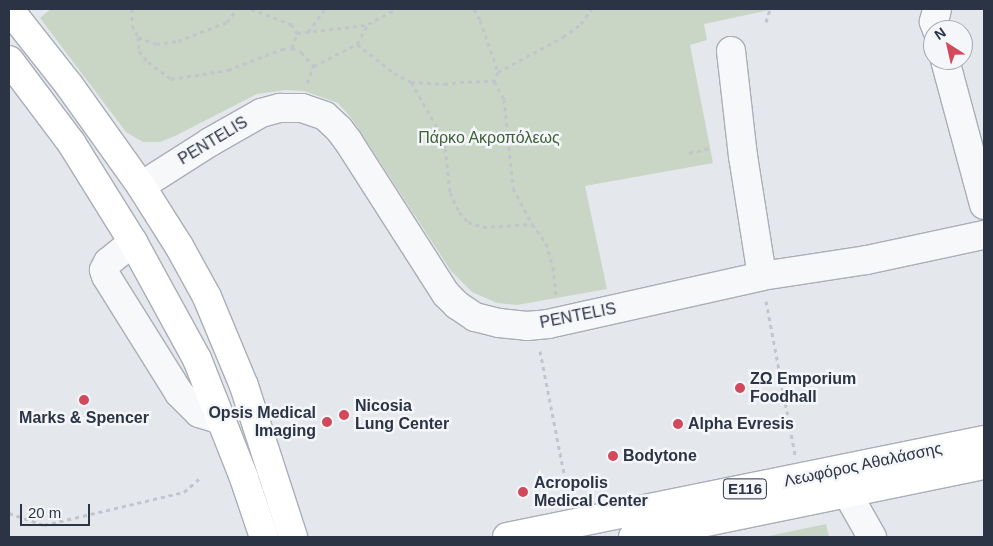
<!DOCTYPE html>
<meta charset="utf-8">
<style>
body{margin:0}
#map{position:relative;width:993px;height:546px;overflow:hidden;background:#e4e7ec;font-family:Arial,sans-serif}
div>[style]{position:absolute}
.green>*{inset:0;background:#c9d6c5}
.path>*{height:3px;margin-top:-1.5px;transform-origin:0;background:repeating-linear-gradient(90deg,#c2c5cb 0 4px,transparent 0 8px)}
.roads{filter:drop-shadow(1px 0 #a9aeb7) drop-shadow(-1px 0 #a9aeb7) drop-shadow(0 1px #a9aeb7) drop-shadow(0 -1px #a9aeb7)}
.minor>*{height:28px;margin:-14px;padding:0 14px;transform-origin:14px;border-radius:14px;background:#f7f8fa}
.major>*{height:28px;margin:-14px;padding:0 14px;transform-origin:14px;border-radius:14px;background:#fff}
.dots>*{width:14px;height:14px;translate:-50% -50%;box-sizing:border-box;border:2px solid #f4f6f9;border-radius:50%}
span{translate:-50% -50%;white-space:nowrap;text-align:center;line-height:1.15;-webkit-text-stroke:5px #f4f6f9;paint-order:stroke}
.shield-label span{padding:1px 4px;background:#f4f6f9;border:1px solid;border-radius:4px;-webkit-text-stroke-width:0}
.shield-label{font-size:15px;color:#2b3445;font-weight:700}
.park-label{font-size:16px;color:#3f6138}
.street-label{font-size:16px;color:#2b3445}
.poi-label{font-size:16px;color:#2b3445;font-weight:700}
.left{translate:0 -50%;text-align:left}
.right{translate:-100% -50%;text-align:right}
.frame{position:absolute;inset:0;border:10px solid #2b3445;pointer-events:none}
.north{position:absolute;left:923px;top:20px;width:50px;height:50px;box-sizing:border-box;background:#f4f6f9;border:1px solid #a4a8b1;border-radius:50%;rotate:325deg;font-size:14px;font-weight:700;line-height:20px;text-align:center;color:#2b3445}
.north::after{content:'';display:block;margin:auto;width:18px;height:22px;background:#d1495b;clip-path:polygon(50% 0,100% 100%,50% 72%,0 100%)}
.scale{position:absolute;left:20px;top:504px;width:70px;height:22px;box-sizing:border-box;border:2px solid #2b3445;border-top:0;padding-left:6px;font-size:15px;line-height:18px;white-space:nowrap;color:#2b3445;-webkit-text-stroke:4px #f4f6f9;paint-order:stroke}
</style>
<div id="map">
<div class="green">
<div style="clip-path:polygon(51px 9px,774px 9px,704px 24px,707px 40px,690px 45px,713px 163px,585px 186px,607px 289px,517px 305px,497px 303px,472px 292px,451px 271px,352px 119px,338px 103px,304px 91px,285px 90px,257px 94px,175px 136px,160px 142px,143px 142px,126px 132px,40px 18px)"></div>
<div style="clip-path:polygon(826px 524px,829px 537px,764px 537px)"></div>
</div>
<div class="path">
<div style="left:132px;top:9px;width:16px;rotate:90deg"></div>
<div style="left:132px;top:25px;width:13px;rotate:63deg"></div>
<div style="left:138px;top:37px;width:19px;rotate:21deg"></div>
<div style="left:156px;top:44px;width:22px;rotate:-8deg"></div>
<div style="left:178px;top:41px;width:53px;rotate:-21.2deg"></div>
<div style="left:227px;top:22px;width:16px;rotate:-52deg"></div>
<div style="left:251px;top:9px;width:43px;rotate:20.6deg"></div>
<div style="left:291px;top:24px;width:11px;rotate:56deg"></div>
<div style="left:297px;top:33px;width:70px;rotate:-6.5deg"></div>
<div style="left:474px;top:9px;width:13px;rotate:61deg"></div>
<div style="left:480px;top:20px;width:55px;rotate:70.9deg"></div>
<div style="left:498px;top:72px;width:10px;rotate:114deg"></div>
<div style="left:494px;top:81px;width:21px;rotate:61deg"></div>
<div style="left:504px;top:99px;width:89px;rotate:84.2deg"></div>
<div style="left:513px;top:188px;width:41px;rotate:62.2deg"></div>
<div style="left:532px;top:224px;width:24px;rotate:54deg"></div>
<div style="left:546px;top:243px;width:25px;rotate:74deg"></div>
<div style="left:553px;top:267px;width:31px;rotate:84deg"></div>
<div style="left:766px;top:22px;width:14px;rotate:-73deg"></div>
<div style="left:308px;top:32px;width:26px;rotate:-53deg"></div>
<div style="left:324px;top:11px;width:2px;rotate:-117deg"></div>
<div style="left:138px;top:37px;width:14px;rotate:86deg"></div>
<div style="left:139px;top:51px;width:14px;rotate:51deg"></div>
<div style="left:148px;top:62px;width:29px;rotate:36deg"></div>
<div style="left:171px;top:79px;width:58px;rotate:-9deg"></div>
<div style="left:228px;top:70px;width:58px;rotate:-21.3deg"></div>
<div style="left:282px;top:49px;width:10px;rotate:-6deg"></div>
<div style="left:292px;top:48px;width:10px;rotate:24deg"></div>
<div style="left:301px;top:52px;width:19px;rotate:47deg"></div>
<div style="left:357px;top:44px;width:47px;rotate:38.1deg"></div>
<div style="left:394px;top:73px;width:19px;rotate:28deg"></div>
<div style="left:411px;top:82px;width:33px;rotate:3deg"></div>
<div style="left:444px;top:84px;width:16px;rotate:-7deg"></div>
<div style="left:460px;top:82px;width:34px;rotate:-2deg"></div>
<div style="left:292px;top:48px;width:16px;rotate:-72deg"></div>
<div style="left:498px;top:72px;width:74px;rotate:-28.3deg"></div>
<div style="left:563px;top:37px;width:22px;rotate:-36deg"></div>
<div style="left:581px;top:24px;width:18px;rotate:-56deg"></div>
<div style="left:411px;top:82px;width:54px;rotate:60.1deg"></div>
<div style="left:438px;top:129px;width:20px;rotate:70deg"></div>
<div style="left:445px;top:148px;width:44px;rotate:83.5deg"></div>
<div style="left:450px;top:192px;width:22px;rotate:66deg"></div>
<div style="left:459px;top:212px;width:13px;rotate:48deg"></div>
<div style="left:468px;top:222px;width:16px;rotate:18deg"></div>
<div style="left:483px;top:227px;width:49px;rotate:-3.5deg"></div>
<div style="left:307px;top:83px;width:18px;rotate:-68deg"></div>
<div style="left:314px;top:66px;width:48px;rotate:-27.1deg"></div>
<div style="left:357px;top:44px;width:23px;rotate:-61deg"></div>
<div style="left:368px;top:24px;width:32px;rotate:-28deg"></div>
<div style="left:689px;top:153px;width:22px;rotate:-13deg"></div>
<div style="left:766px;top:301px;width:157px;rotate:79.3deg"></div>
<div style="left:540px;top:351px;width:151px;rotate:78.9deg"></div>
<div style="left:9px;top:513px;width:37px;rotate:19deg"></div>
<div style="left:44px;top:525px;width:144px;rotate:-13.3deg"></div>
<div style="left:184px;top:492px;width:20px;rotate:-41deg"></div>
</div>
<div class="roads">
<div class="minor">
<div style="left:937px;top:30px;width:9px;rotate:-111deg"></div>
<div style="left:934px;top:22px;width:13px;rotate:-77deg"></div>
<div style="left:731px;top:51px;width:106px;rotate:83.5deg"></div>
<div style="left:743px;top:156px;width:121px;rotate:81deg"></div>
<div style="left:945px;top:60px;width:150px;rotate:74.9deg"></div>
<div style="left:141px;top:186px;width:82px;rotate:-32.5deg"></div>
<div style="left:210px;top:142px;width:59px;rotate:-29.6deg"></div>
<div style="left:261px;top:113px;width:20px;rotate:-15deg"></div>
<div style="left:280px;top:108px;width:22px"></div>
<div style="left:302px;top:108px;width:24px;rotate:19deg"></div>
<div style="left:325px;top:116px;width:19px;rotate:43deg"></div>
<div style="left:339px;top:129px;width:15px;rotate:53deg"></div>
<div style="left:348px;top:141px;width:182px;rotate:57.4deg"></div>
<div style="left:446px;top:294px;width:16px;rotate:45deg"></div>
<div style="left:457px;top:305px;width:22px;rotate:34deg"></div>
<div style="left:475px;top:317px;width:25px;rotate:14deg"></div>
<div style="left:499px;top:323px;width:28px;rotate:6deg"></div>
<div style="left:527px;top:326px;width:21px;rotate:-5deg"></div>
<div style="left:548px;top:324px;width:219px;rotate:-12.6deg"></div>
<div style="left:762px;top:276px;width:106px;rotate:-8.7deg"></div>
<div style="left:867px;top:260px;width:120px;rotate:-12.1deg"></div>
<div style="left:133px;top:242px;width:32px;rotate:141deg"></div>
<div style="left:108px;top:262px;width:9px;rotate:117deg"></div>
<div style="left:104px;top:270px;width:6px;rotate:72deg"></div>
<div style="left:106px;top:276px;width:138px;rotate:58deg"></div>
<div style="left:179px;top:393px;width:28px;rotate:45deg"></div>
<div style="left:199px;top:413px;width:24px;rotate:17deg"></div>
<div style="left:847px;top:493px;width:51px;rotate:60.4deg"></div>
</div>
<div class="major">
<div style="left:9px;top:9px;width:97px;rotate:51.7deg"></div>
<div style="left:69px;top:85px;width:124px;rotate:54.5deg"></div>
<div style="left:141px;top:186px;width:71px;rotate:57.7deg"></div>
<div style="left:179px;top:246px;width:58px;rotate:61.2deg"></div>
<div style="left:207px;top:297px;width:96px;rotate:67.4deg"></div>
<div style="left:244px;top:386px;width:159px;rotate:72deg"></div>
<div style="left:9px;top:60px;width:105px;rotate:53.1deg"></div>
<div style="left:72px;top:144px;width:115px;rotate:58.1deg"></div>
<div style="left:133px;top:242px;width:133px;rotate:61.3deg"></div>
<div style="left:197px;top:359px;width:128px;rotate:68.4deg"></div>
<div style="left:244px;top:478px;width:62px;rotate:71.3deg"></div>
<div style="left:507px;top:537px;width:487px;rotate:-11.5deg"></div>
<div style="left:633px;top:537px;width:358px;rotate:-11.6deg"></div>
</div>
</div>
<div class="dots">
<div style="left:740px;top:388px;background:#d1495b"></div>
<div style="left:84px;top:400px;background:#d1495b"></div>
<div style="left:344px;top:415px;background:#d1495b"></div>
<div style="left:327px;top:422px;background:#d1495b"></div>
<div style="left:678px;top:424px;background:#d1495b"></div>
<div style="left:613px;top:456px;background:#d1495b"></div>
<div style="left:523px;top:492px;background:#d1495b"></div>
</div>
<div class="shield-label">
<span style="left:745px;top:489px">E116</span>
</div>
<div class="park-label">
<span style="left:489px;top:138px">Πάρκο Ακροπόλεως</span>
</div>
<div class="street-label">
<span style="left:213px;top:141px;rotate:-31deg">PENTELIS</span>
<span style="left:578px;top:316px;rotate:-11deg">PENTELIS</span>
<span style="left:863px;top:465px;rotate:-12deg">Λεωφόρος Αθαλάσσης</span>
</div>
<div class="poi-label">
<span class="left" style="left:750px;top:388px">ΖΩ Emporium<br>Foodhall</span>
<span class="left" style="left:355px;top:415px">Nicosia<br>Lung Center</span>
<span class="right" style="left:316px;top:422px">Opsis Medical<br>Imaging</span>
<span style="left:84px;top:418px">Marks &amp; Spencer</span>
<span class="left" style="left:688px;top:424px">Alpha Evresis</span>
<span class="left" style="left:623px;top:456px">Bodytone</span>
<span class="left" style="left:534px;top:492px">Acropolis<br>Medical Center</span>
</div>
<div class="frame"></div>
<div class="north">N</div>
<div class="scale">20 m</div>
</div>
